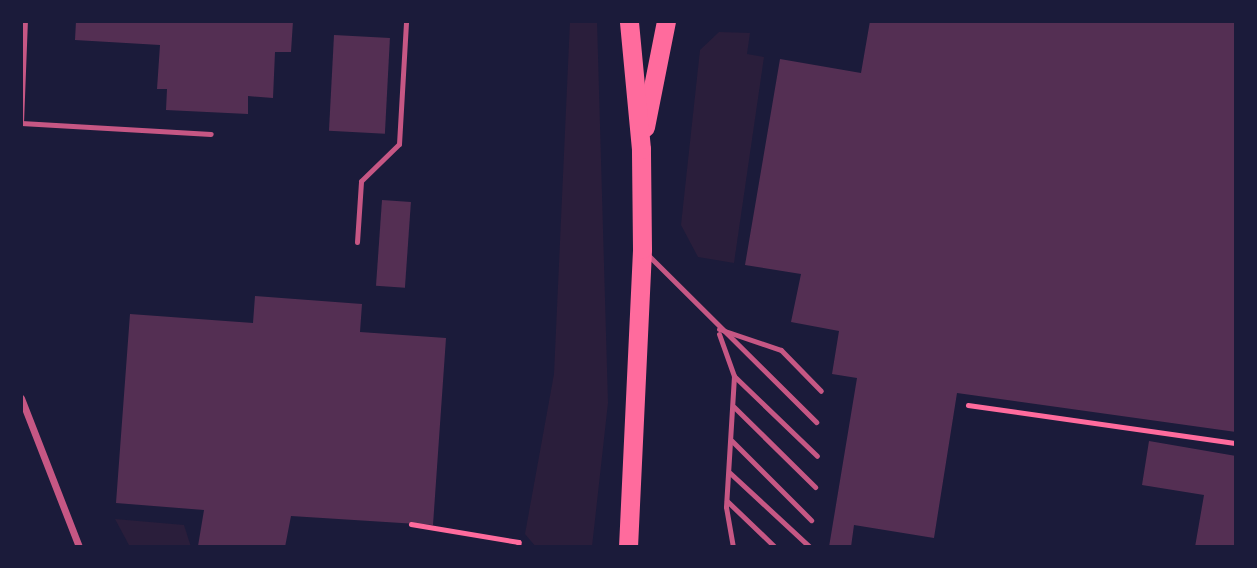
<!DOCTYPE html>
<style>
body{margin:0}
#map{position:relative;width:1257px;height:568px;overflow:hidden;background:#1b1b3a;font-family:Roboto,sans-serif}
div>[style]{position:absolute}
.green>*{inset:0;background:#2a1e3b}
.building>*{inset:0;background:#542f53;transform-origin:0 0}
.path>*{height:4.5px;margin:-2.25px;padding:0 2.25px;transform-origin:2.25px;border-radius:2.25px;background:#ff6b9d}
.service>*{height:5px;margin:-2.5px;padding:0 2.5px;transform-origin:2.5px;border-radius:2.5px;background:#c65784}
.minor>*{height:7px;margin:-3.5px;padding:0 3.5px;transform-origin:3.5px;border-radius:3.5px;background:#c65784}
.trunk>*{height:19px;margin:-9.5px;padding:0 9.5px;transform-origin:9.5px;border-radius:9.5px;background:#ff6b9d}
span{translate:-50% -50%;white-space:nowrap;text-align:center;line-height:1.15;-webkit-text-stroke:7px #1b1b3a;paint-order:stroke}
.frame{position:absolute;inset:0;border:23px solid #1b1b3a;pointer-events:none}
</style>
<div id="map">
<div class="green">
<div style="clip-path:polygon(570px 21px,597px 21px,608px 403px,592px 547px,536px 547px,525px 534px,554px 374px)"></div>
<div style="clip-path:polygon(719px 32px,750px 33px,747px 54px,764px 57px,734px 263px,698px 257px,681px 225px,700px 50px)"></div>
<div style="clip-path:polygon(115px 519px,184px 525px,191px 547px,130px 547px)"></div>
</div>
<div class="building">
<div style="clip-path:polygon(76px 21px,293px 21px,291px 52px,275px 52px,273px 98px,248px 96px,248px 114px,166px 110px,167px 89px,157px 89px,160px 45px,75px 40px)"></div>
<div style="clip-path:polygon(870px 21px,1236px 21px,1236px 432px,957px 393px,934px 538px,854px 525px,851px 547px,829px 547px,857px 378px,832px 374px,839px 331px,791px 322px,801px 274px,745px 265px,780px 59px,861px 73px)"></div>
<div style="left:334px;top:35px;width:56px;height:96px;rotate:3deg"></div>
<div style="left:382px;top:200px;width:29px;height:86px;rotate:4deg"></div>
<div style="clip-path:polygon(255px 296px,362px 304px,360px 332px,446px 338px,433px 525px,291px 516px,285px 547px,210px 547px,198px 546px,204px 510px,116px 503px,130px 314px,253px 323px)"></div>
<div style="clip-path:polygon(1149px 441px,1236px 456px,1236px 547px,1195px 547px,1204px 495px,1142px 485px)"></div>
</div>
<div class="path">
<div style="left:968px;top:405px;width:271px;rotate:8.1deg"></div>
<div style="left:411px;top:524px;width:109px;rotate:9.5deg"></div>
<div style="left:519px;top:542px;width:5px;rotate:90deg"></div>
</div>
<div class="service">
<div style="left:21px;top:123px;width:190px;rotate:3.3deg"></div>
<div style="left:21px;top:123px;width:102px;rotate:-87.8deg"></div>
<div style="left:357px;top:242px;width:61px;rotate:-86.2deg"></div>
<div style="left:361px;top:181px;width:53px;rotate:-44.2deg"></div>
<div style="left:399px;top:144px;width:123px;rotate:-86.7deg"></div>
<div style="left:646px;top:253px;width:240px;rotate:44.8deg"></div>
<div style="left:719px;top:329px;width:65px;rotate:18.7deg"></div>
<div style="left:781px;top:350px;width:57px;rotate:45.7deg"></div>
<div style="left:719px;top:334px;width:45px;rotate:70.3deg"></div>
<div style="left:734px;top:376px;width:131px;rotate:93.5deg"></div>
<div style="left:726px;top:507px;width:41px;rotate:80.1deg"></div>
<div style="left:734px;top:376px;width:115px;rotate:43.9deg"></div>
<div style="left:734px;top:407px;width:114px;rotate:44.6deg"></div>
<div style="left:732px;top:441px;width:112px;rotate:45deg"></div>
<div style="left:730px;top:473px;width:109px;rotate:42.8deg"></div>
<div style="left:727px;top:501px;width:66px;rotate:43.8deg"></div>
</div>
<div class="minor">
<div style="left:21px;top:398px;width:160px;rotate:68.7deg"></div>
</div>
<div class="trunk">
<div style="left:645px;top:127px;width:108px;rotate:-78.8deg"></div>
<div style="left:628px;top:547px;width:298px;rotate:-87.3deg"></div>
<div style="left:642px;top:249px;width:100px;rotate:-90.6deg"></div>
<div style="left:641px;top:149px;width:129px;rotate:-95.4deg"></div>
</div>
<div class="frame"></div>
</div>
